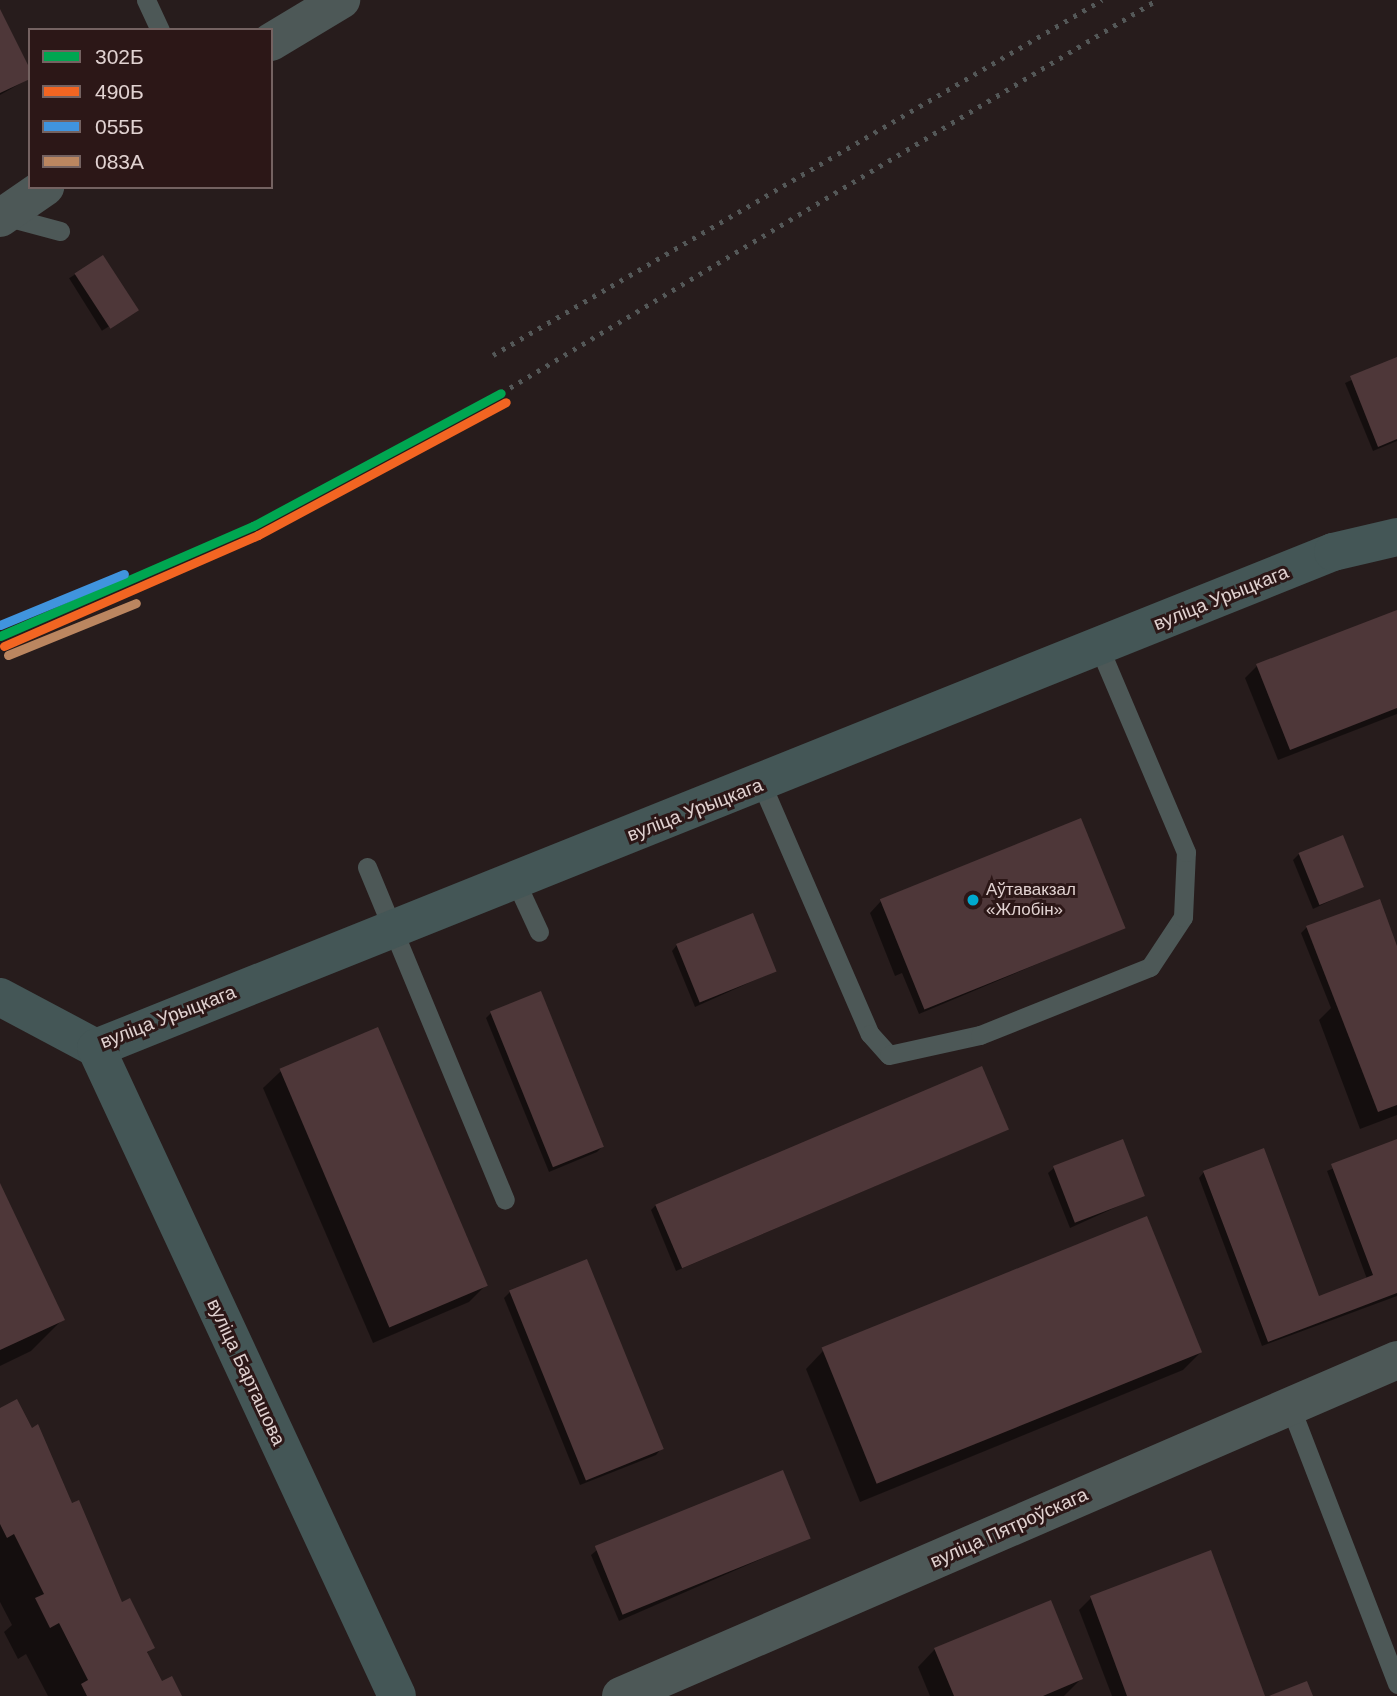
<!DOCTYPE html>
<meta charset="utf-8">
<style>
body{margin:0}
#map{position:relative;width:1397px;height:1696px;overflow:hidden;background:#271c1c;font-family:Helvetica,sans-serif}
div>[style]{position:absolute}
.shadow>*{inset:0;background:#0007;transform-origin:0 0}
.building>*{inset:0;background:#4e3739;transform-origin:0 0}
.service>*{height:19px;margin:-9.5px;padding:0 9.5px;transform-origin:9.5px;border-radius:9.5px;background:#4d5857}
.minor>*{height:38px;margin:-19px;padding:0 19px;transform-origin:19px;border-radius:19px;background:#4d5857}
.secondary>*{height:38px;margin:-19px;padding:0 19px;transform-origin:19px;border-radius:19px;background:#445656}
.rail>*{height:5px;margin-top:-2.5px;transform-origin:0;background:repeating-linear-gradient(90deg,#545858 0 3.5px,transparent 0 10.5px)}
.rail-1>*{height:9px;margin:-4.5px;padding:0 4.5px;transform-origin:4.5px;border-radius:4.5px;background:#00a651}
.rail-2>*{height:9px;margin:-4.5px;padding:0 4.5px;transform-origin:4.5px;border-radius:4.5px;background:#f26522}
.rail-3>*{height:9px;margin:-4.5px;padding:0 4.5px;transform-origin:4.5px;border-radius:4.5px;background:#4094de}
.rail-4>*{height:9px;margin:-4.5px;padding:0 4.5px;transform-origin:4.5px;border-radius:4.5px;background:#bb8660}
.dots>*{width:19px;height:19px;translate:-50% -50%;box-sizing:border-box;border:4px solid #2c1717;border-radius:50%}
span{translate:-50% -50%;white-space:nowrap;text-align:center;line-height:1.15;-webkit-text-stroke:6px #2c1717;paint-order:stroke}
.bus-label{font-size:17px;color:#e1d2d1}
.left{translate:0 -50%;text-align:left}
.street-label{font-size:19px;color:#e1d2d1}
.legend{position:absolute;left:28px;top:28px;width:245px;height:161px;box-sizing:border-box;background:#2c1717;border:2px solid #746261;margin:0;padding:9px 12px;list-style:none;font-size:21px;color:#e1d2d1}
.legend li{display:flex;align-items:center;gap:14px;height:35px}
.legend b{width:35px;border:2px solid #746261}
</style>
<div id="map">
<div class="shadow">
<div style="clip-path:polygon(0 13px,30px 78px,0 95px)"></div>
<div style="left:103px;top:257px;width:62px;height:40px;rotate:58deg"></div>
<div style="clip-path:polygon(1397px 359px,1397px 441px,1373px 451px,1345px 383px)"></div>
<div style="clip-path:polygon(1397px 611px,1397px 714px,1278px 760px,1245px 678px,1257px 666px)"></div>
<div style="clip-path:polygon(1299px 854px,1362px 886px,1313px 909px,1293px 860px)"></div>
<div style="clip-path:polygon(881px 901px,1123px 928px,919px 1014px,902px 973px,895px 976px,870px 913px)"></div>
<div style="clip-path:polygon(1307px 927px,1397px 951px,1397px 1115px,1360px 1129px,1319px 1020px,1331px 1008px,1301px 933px)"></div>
<div style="clip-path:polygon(677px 945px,775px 971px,695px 1007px,672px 951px)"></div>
<div style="clip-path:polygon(491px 1013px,602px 1147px,597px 1152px,549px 1172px,486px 1018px)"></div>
<div style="clip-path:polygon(281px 1071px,487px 1284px,469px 1302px,373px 1343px,263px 1088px)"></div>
<div style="clip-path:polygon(1007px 1130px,676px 1271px,651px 1210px,656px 1205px)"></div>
<div style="clip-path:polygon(1397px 1141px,1397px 1296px,1262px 1346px,1199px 1178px,1204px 1172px,1318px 1298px,1367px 1279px,1327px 1171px)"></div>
<div style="clip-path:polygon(1054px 1168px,1143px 1195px,1070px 1228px,1048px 1173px)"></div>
<div style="clip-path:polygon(0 1187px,63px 1319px,31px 1351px,0 1366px)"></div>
<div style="clip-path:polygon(510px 1292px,661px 1449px,656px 1455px,580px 1485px,504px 1298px)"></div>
<div style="clip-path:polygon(823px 1351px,1201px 1352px,1183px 1370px,860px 1502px,806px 1369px)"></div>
<div style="clip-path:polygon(0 1410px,71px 1506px,78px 1502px,121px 1605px,153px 1647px,146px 1654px,161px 1684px,180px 1696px,48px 1696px,26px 1654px,18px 1659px,4px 1632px,12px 1625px,0 1602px)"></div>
<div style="clip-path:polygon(809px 1538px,619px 1621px,591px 1555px,597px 1550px)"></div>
<div style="clip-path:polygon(1091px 1598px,1264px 1696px,1112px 1696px,1079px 1610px)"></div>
<div style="clip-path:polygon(935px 1649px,1081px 1679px,1064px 1696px,930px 1696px,918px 1667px)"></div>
</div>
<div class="building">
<div style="clip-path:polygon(0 9px,30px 69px,30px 79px,0 93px)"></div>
<div style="left:103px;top:255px;width:66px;height:34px;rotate:57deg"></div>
<div style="clip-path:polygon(1397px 357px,1397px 439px,1378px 447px,1350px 376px)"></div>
<div style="clip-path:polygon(1397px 610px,1397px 708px,1290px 750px,1256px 664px)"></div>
<div style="left:1081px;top:818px;width:119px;height:217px;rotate:68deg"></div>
<div style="left:1343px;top:835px;width:56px;height:48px;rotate:68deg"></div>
<div style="clip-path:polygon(1380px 899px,1397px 946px,1397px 1105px,1378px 1112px,1306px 926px)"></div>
<div style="left:753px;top:913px;width:63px;height:83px;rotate:68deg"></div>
<div style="left:541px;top:991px;width:168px;height:55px;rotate:68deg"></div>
<div style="left:378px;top:1027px;width:281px;height:107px;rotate:67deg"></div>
<div style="left:982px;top:1066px;width:69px;height:355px;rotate:67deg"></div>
<div style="left:1123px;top:1139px;width:61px;height:75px;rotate:69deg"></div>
<div style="clip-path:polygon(1397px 1139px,1397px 1293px,1268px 1342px,1203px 1171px,1264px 1148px,1319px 1296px,1373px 1275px,1331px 1164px)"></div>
<div style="clip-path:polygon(0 1183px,65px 1320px,0 1350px)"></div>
<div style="left:1147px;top:1216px;width:147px;height:351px;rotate:68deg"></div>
<div style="left:587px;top:1259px;width:205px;height:84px;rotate:68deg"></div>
<div style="clip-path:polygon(17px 1399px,32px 1428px,38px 1424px,72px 1503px,79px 1500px,122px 1602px,130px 1598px,155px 1648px,147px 1652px,162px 1681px,172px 1676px,182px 1696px,87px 1696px,81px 1684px,88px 1680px,59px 1623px,50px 1628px,35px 1598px,44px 1594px,14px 1534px,7px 1538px,0 1524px,0 1408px)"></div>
<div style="left:783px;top:1470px;width:74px;height:203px;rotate:68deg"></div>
<div style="clip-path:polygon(1211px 1550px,1265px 1696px,1127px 1696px,1090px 1596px)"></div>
<div style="clip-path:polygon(1051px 1600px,1083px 1679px,1043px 1696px,954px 1696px,934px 1648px)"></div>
<div style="clip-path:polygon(1307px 1681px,1313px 1696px,1269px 1696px)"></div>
</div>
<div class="service">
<div style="left:146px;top:0;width:33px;rotate:65deg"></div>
<div style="left:4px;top:216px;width:58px;rotate:15deg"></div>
<div style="left:762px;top:785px;width:271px;rotate:66.6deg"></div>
<div style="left:870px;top:1034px;width:28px;rotate:48deg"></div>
<div style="left:889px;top:1055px;width:93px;rotate:-12.4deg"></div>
<div style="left:980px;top:1035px;width:183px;rotate:-21.8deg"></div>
<div style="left:1150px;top:967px;width:60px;rotate:-56.6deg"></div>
<div style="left:1183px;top:917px;width:65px;rotate:-87.4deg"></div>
<div style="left:1186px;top:852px;width:223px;rotate:-113deg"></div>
<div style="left:367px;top:867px;width:360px;rotate:67.5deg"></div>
<div style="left:515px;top:880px;width:57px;rotate:65.2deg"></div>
<div style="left:1290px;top:1406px;width:298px;rotate:68.9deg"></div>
</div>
<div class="minor">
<div style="left:271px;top:42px;width:82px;rotate:-31deg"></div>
<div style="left:0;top:218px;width:55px;rotate:-34.6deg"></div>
<div style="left:621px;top:1696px;width:846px;rotate:-23.41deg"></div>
</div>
<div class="secondary">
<div style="left:0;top:997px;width:109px;rotate:28deg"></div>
<div style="left:96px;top:1048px;width:1333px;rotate:-21.85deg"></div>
<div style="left:1333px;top:552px;width:66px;rotate:-13.2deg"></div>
<div style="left:96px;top:1048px;width:714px;rotate:65.08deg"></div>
</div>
<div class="rail">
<div style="left:493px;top:355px;width:705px;rotate:-30.24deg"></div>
<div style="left:501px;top:393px;width:765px;rotate:-30.93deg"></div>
</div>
<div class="rail-1">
<div style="left:0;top:636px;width:276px;rotate:-23.5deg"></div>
<div style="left:253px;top:526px;width:281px;rotate:-28.2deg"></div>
</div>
<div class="rail-2">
<div style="left:4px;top:646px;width:277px;rotate:-23.6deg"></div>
<div style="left:258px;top:535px;width:281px;rotate:-28.2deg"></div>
</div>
<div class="rail-3">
<div style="left:0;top:625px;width:134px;rotate:-22.4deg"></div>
</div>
<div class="rail-4">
<div style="left:8px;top:655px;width:138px;rotate:-22.1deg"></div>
</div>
<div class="dots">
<div style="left:973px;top:900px;background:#00a9ce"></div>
</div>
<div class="bus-label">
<span class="left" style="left:986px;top:900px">Аўтавакзал<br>«Жлобін»</span>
</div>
<div class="street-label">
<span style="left:1221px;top:598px;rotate:-22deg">вуліца Урыцкага</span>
<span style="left:695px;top:810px;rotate:-21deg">вуліца Урыцкага</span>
<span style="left:168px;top:1017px;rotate:-21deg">вуліца Урыцкага</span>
<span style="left:246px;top:1372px;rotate:65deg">вуліца Барташова</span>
<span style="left:1009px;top:1528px;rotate:-24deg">вуліца Пятроўскага</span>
</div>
<ul class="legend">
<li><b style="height:9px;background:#00a651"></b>302Б</li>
<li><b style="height:9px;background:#f26522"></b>490Б</li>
<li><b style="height:9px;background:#4094de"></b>055Б</li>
<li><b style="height:9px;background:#bb8660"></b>083А</li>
</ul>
</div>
